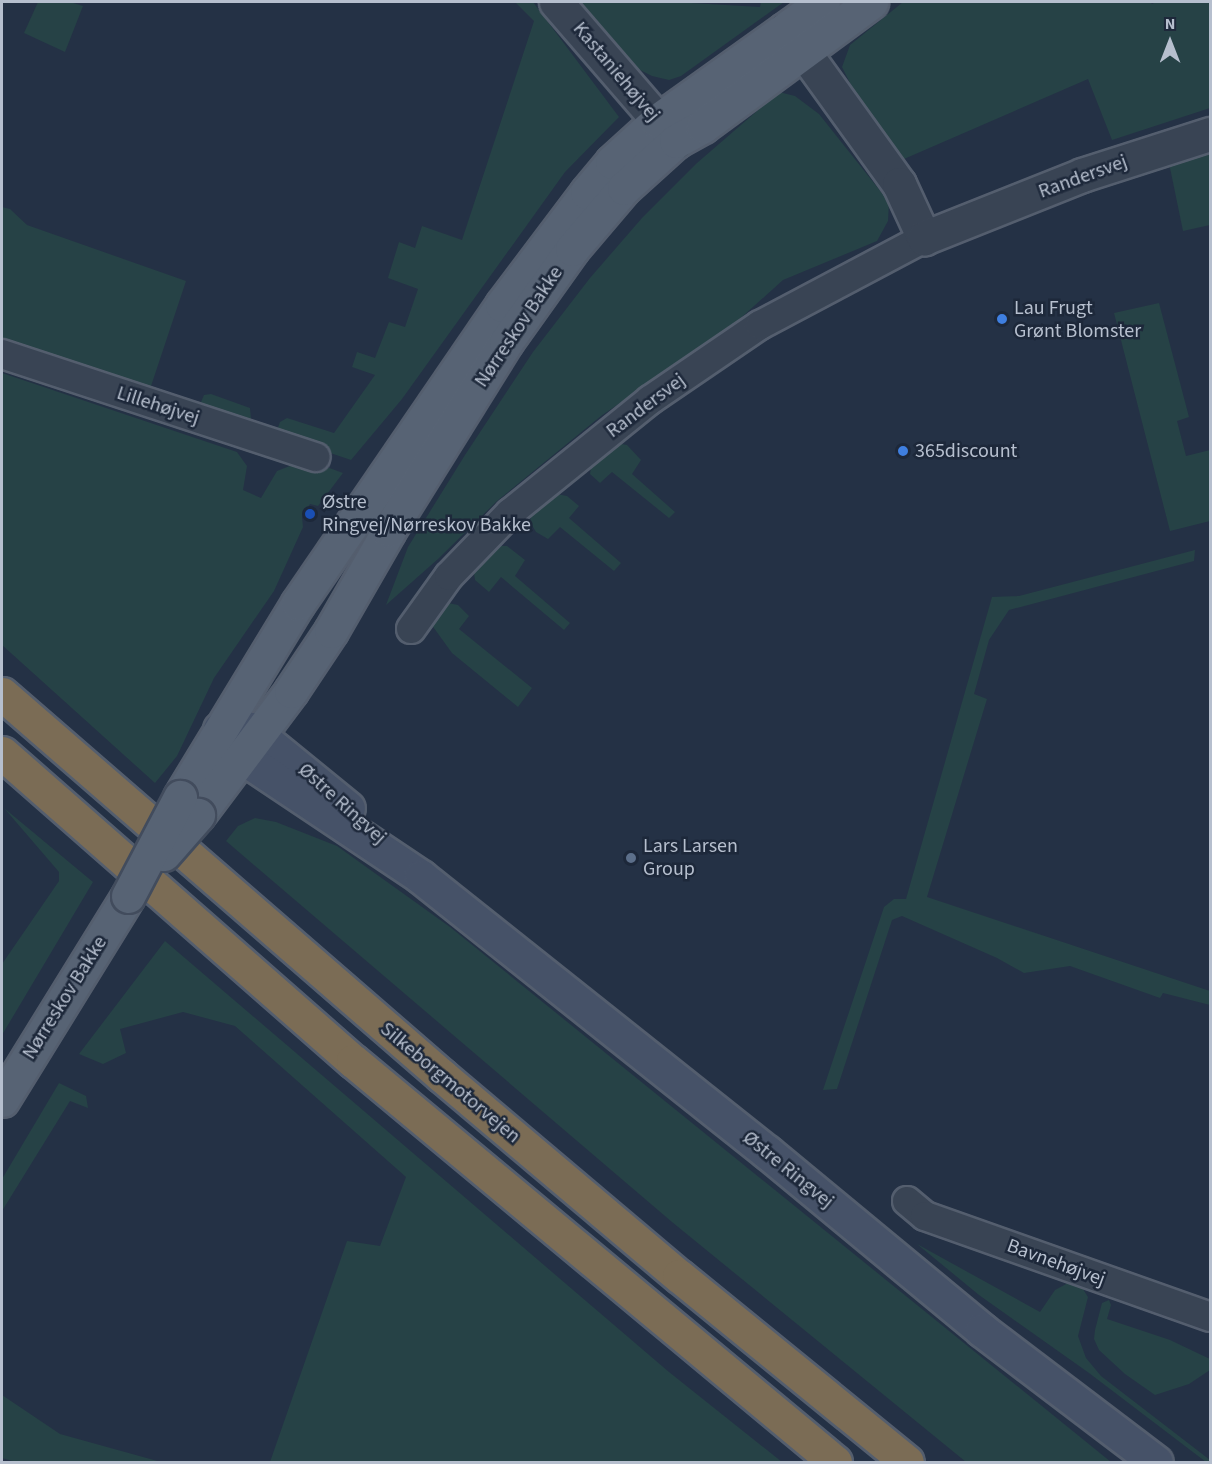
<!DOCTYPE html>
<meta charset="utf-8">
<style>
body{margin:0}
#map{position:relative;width:1212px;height:1464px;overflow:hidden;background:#243145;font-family:"Source Sans 3",sans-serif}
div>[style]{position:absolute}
.green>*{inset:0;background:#264246}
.roads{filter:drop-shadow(2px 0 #545e6e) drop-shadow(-2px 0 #545e6e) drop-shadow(0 2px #545e6e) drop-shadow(0 -2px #545e6e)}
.minor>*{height:28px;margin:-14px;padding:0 14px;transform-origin:14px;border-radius:14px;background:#394454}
.tertiary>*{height:33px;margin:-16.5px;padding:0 16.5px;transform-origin:16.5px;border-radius:16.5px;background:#394454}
.secondary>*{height:33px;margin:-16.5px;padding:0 16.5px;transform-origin:16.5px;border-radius:16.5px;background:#465268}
.primary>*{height:33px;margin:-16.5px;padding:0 16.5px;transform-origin:16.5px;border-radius:16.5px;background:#576374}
.motorway>*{height:33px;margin:-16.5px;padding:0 16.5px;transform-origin:16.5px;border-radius:16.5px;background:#7b6c55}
.bridges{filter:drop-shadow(2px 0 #424c5d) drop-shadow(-2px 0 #424c5d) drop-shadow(0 2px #424c5d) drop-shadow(0 -2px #424c5d)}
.primary-bridge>*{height:33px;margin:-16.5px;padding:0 16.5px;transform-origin:16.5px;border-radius:16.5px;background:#576374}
.dots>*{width:16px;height:16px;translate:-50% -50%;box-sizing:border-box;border:3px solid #1d283a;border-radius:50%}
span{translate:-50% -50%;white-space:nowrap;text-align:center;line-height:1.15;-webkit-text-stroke:5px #1d283a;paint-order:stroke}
.street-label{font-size:20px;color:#b6bfce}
.poi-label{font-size:20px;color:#b6bfce}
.left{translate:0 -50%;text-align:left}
.frame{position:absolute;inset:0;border:3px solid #b6bfce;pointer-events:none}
.north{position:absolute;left:1140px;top:12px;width:60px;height:60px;-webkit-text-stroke:4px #1d283a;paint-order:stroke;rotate:0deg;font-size:16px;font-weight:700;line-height:24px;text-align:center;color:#b6bfce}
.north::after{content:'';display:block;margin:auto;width:21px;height:27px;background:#b6bfce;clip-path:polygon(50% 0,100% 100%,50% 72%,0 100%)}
</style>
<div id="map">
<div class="green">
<div style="clip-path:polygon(38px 2px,70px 2px,83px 6px,65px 52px,24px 33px)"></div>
<div style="clip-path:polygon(515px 2px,533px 2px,619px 117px,565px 172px,402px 399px,351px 460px,283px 437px,277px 430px,280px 422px,287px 418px,334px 433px,375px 375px,352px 367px,357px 352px,375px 358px,389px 322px,405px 327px,418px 289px,388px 278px,399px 242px,415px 248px,422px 226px,462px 240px,534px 21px)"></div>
<div style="clip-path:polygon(580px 2px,674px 2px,760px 7px,761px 2px,784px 2px,681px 76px,669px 80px,652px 76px,638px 69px,617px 48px)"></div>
<div style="clip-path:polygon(903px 2px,1150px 2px,1152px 4px,1156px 2px,1210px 2px,1210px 108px,1112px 140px,1088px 79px,904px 159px,856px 95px,842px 67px,850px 45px)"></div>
<div style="clip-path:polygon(779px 92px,795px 96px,819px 114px,889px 202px,888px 221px,877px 241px,783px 280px,733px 325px,601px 416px,497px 501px,438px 559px,386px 605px,408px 547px,465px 455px,533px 352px,590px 278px,642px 218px,697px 163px)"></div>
<div style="clip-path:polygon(1210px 154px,1210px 225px,1183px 231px,1169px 163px)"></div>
<div style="clip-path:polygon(2px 207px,10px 209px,27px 225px,186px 281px,149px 392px,2px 343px)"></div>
<div style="clip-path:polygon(1159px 303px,1189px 417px,1177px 421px,1186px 456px,1210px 450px,1210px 521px,1170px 531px,1114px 313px)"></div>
<div style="clip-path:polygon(2px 373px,237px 452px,247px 466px,243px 490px,261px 498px,277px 471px,295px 464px,324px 466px,343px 473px,318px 506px,310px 504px,302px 517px,303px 527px,274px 591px,214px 678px,177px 756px,155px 783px,2px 645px)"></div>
<div style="clip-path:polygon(211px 394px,250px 408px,251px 419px,247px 424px,205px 410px,201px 402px,204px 395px)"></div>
<div style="clip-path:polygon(616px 443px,627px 445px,641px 460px,632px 474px,675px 512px,669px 518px,612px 472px,600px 483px,590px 474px,592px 462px)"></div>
<div style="clip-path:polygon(551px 493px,567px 496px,579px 506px,569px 518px,621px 563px,614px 571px,560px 527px,548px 539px,536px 532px,530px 522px,532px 510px)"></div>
<div style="clip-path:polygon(494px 546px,507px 546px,525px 560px,515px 576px,570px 623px,564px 630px,501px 577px,489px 592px,475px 580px,474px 573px,478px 564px)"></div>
<div style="clip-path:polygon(1195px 550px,1194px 561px,1009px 610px,989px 640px,974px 694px,987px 699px,927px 897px,1210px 991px,1210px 1005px,1163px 993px,1160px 998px,1070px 966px,1024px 973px,997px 958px,902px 916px,892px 920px,837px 1089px,823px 1090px,884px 907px,894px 899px,906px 899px,992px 597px,1019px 596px)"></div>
<div style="clip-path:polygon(448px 603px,458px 605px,469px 616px,459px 629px,532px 688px,518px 707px,452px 653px,431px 624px,443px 605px)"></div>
<div style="clip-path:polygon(4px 808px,93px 882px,2px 1035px,2px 964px,59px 881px,59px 872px)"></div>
<div style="clip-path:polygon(255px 818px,276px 822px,337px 846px,450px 927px,1111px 1462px,966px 1462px,672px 1222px,226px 841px,238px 826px)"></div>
<div style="clip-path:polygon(165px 941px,669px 1372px,782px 1462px,270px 1462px,347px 1241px,380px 1246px,406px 1177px,235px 1026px,183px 1012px,120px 1029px,126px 1053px,103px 1064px,79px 1054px)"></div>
<div style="clip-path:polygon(59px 1083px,86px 1096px,88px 1108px,70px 1101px,2px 1211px,2px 1179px)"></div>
<div style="clip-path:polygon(917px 1244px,1040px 1312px,1055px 1290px,1068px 1283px,1081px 1286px,1088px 1297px,1078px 1336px,1086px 1358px,1101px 1376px,1210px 1460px,1210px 1462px,1206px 1462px,1089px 1373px,979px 1295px)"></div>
<div style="clip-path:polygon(1109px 1300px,1111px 1305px,1107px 1319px,1170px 1340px,1210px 1359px,1210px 1370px,1189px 1384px,1155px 1395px,1125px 1374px,1099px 1350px,1094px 1339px,1095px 1330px,1102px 1303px)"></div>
<div style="clip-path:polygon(2px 1395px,60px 1434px,161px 1462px,16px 1462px,2px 1458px)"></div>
</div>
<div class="roads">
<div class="minor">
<div style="left:2px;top:354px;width:330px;rotate:18.2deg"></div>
<div style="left:411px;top:629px;width:65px;rotate:-54.4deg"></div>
<div style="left:449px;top:576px;width:88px;rotate:-45.9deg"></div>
<div style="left:510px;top:513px;width:180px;rotate:-38.9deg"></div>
<div style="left:650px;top:400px;width:133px;rotate:-34.3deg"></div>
<div style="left:760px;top:325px;width:186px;rotate:-27.9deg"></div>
<div style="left:907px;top:1201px;width:23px;rotate:40deg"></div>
<div style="left:925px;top:1216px;width:302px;rotate:19.5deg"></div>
</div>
<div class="tertiary">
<div style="left:556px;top:2px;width:184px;rotate:49.2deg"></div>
<div style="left:784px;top:30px;width:28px;rotate:48deg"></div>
<div style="left:803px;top:51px;width:164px;rotate:54.2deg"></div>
<div style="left:899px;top:184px;width:60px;rotate:65.2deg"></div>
<div style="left:924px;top:238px;width:170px;rotate:-21.7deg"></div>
<div style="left:1082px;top:175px;width:134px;rotate:-17.8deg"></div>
</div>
<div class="secondary">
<div style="left:220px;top:729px;width:14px;rotate:-17deg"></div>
<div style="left:233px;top:725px;width:18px;rotate:13deg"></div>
<div style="left:251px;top:729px;width:125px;rotate:39.2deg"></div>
<div style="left:242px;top:757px;width:216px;rotate:33.8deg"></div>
<div style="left:421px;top:877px;width:442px;rotate:38.5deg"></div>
<div style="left:767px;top:1152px;width:279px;rotate:39.6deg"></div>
<div style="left:982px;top:1330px;width:218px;rotate:37.2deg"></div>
</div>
<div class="primary">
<div style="left:180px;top:797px;width:227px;rotate:-58.7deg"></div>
<div style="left:298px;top:603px;width:361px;rotate:-55.6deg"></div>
<div style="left:502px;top:305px;width:141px;rotate:-53deg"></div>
<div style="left:587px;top:192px;width:39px;rotate:-50deg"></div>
<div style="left:612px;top:162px;width:61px;rotate:-42.3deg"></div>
<div style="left:657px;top:121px;width:204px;rotate:-35.6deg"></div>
<div style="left:198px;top:815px;width:155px;rotate:-53.1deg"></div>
<div style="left:291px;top:691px;width:72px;rotate:-56.3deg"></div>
<div style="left:331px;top:631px;width:116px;rotate:-60.1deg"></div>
<div style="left:389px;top:530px;width:221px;rotate:-58.1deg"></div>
<div style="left:506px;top:342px;width:114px;rotate:-54.6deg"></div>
<div style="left:572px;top:249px;width:80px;rotate:-49.6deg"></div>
<div style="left:624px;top:188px;width:70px;rotate:-42.1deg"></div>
<div style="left:676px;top:141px;width:31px;rotate:-29deg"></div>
<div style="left:703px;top:126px;width:209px;rotate:-36.4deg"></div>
<div style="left:2px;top:1100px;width:240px;rotate:-58.3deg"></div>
</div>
<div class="motorway">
<div style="left:2px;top:694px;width:583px;rotate:40.96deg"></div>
<div style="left:442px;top:1076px;width:310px;rotate:40.2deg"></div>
<div style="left:679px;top:1276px;width:294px;rotate:39.2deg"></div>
<div style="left:2px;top:753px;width:467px;rotate:41.3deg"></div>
<div style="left:353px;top:1061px;width:627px;rotate:39.76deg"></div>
</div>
</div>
<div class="bridges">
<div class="primary-bridge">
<div style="left:164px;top:854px;width:52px;rotate:-48.9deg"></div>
<div style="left:128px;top:896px;width:112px;rotate:-62.3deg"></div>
</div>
</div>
<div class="dots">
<div style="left:1002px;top:319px;background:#3f7fe0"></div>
<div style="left:903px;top:451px;background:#3f7fe0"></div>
<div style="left:310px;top:514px;background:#1a4fb4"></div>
<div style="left:631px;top:858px;background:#5c6f8a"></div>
</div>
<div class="street-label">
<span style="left:616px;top:72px;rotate:50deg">Kastaniehøjvej</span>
<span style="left:1083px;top:177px;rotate:-20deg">Randersvej</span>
<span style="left:519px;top:327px;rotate:-56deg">Nørreskov Bakke</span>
<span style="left:158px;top:406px;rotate:18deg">Lillehøjvej</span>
<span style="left:646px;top:406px;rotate:-37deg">Randersvej</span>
<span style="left:342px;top:804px;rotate:42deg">Østre Ringvej</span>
<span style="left:65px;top:998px;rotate:-58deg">Nørreskov Bakke</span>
<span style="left:450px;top:1083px;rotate:40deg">Silkeborgmotorvejen</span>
<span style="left:788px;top:1170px;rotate:39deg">Østre Ringvej</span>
<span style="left:1056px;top:1263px;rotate:20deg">Bavnehøjvej</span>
</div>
<div class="poi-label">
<span class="left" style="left:1014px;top:320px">Lau Frugt<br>Grønt Blomster</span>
<span class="left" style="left:915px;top:451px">365discount</span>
<span class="left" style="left:322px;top:514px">Østre<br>Ringvej/Nørreskov Bakke</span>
<span class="left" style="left:643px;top:858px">Lars Larsen<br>Group</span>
</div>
<div class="frame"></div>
<div class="north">N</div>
</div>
